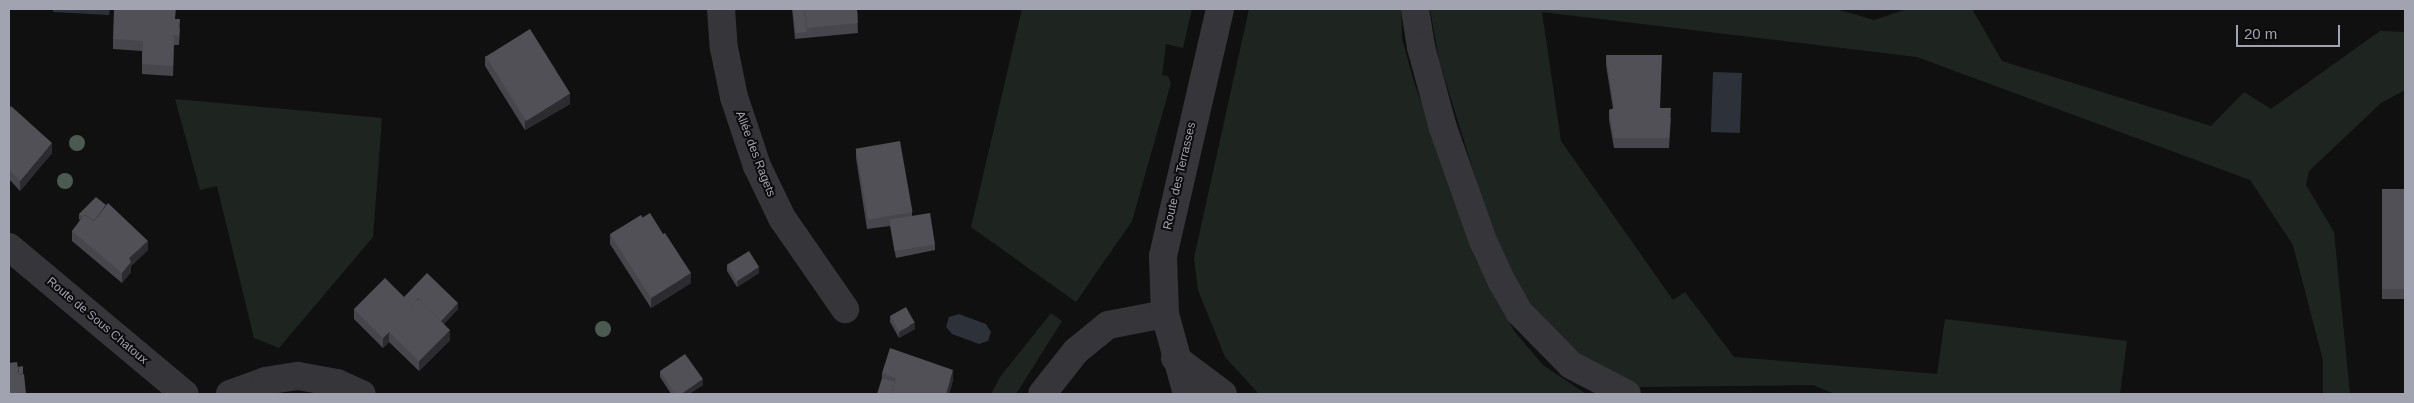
<!DOCTYPE html>
<meta charset="utf-8">
<style>
body{margin:0}
#map{position:relative;width:2414px;height:403px;overflow:hidden;background:#101011;font-family:Arial,sans-serif}
div>[style]{position:absolute}
.green>*{inset:0;background:#1e2521}
.water>*{inset:0;background:#2d313a;transform-origin:0 0}
.minor>*{height:28px;margin:-14px;padding:0 14px;transform-origin:14px;border-radius:14px;background:#36363a}
.trees>*{width:16px;height:16px;margin:-8px;border-radius:50%;background:#4b5b51}
.wall>*{inset:0;background:#46464c;transform-origin:0 0}
.shaded-wall>*{inset:0;background:#2c2c30}
.building>*{inset:0;background:#505056;transform-origin:0 0}
span{translate:-50% -50%;white-space:nowrap;text-align:center;line-height:1.15;-webkit-text-stroke:4px #0b0b0c;paint-order:stroke}
.street-label{font-size:12px;color:#a2a3b0}
.frame{position:absolute;inset:0;border:10px solid #a2a3b0;pointer-events:none}
.scale{position:absolute;left:2236px;top:25px;width:104px;height:22px;box-sizing:border-box;border:2px solid #a2a3b0;border-top:0;padding-left:6px;font-size:15px;line-height:18px;white-space:nowrap;color:#a2a3b0;-webkit-text-stroke:4px #0b0b0c;paint-order:stroke}
</style>
<div id="map">
<div class="green">
<div style="clip-path:polygon(1022px 9px,1192px 9px,1183px 48px,1166px 44px,1162px 75px,1168px 76px,1171px 83px,1132px 221px,1076px 302px,971px 227px)"></div>
<div style="clip-path:polygon(1249px 9px,1401px 9px,1402px 39px,1414px 82px,1475px 258px,1514px 331px,1543px 365px,1586px 394px,1259px 394px,1225px 357px,1198px 290px,1194px 258px)"></div>
<div style="clip-path:polygon(1430px 9px,1836px 9px,1874px 20px,1907px 9px,1972px 9px,2002px 61px,2211px 126px,2244px 92px,2271px 109px,2380px 31px,2405px 32px,2405px 90px,2381px 103px,2309px 171px,2306px 185px,2334px 232px,2350px 394px,2323px 394px,2323px 360px,2293px 245px,2250px 180px,1917px 57px,1542px 12px,1561px 141px,1673px 300px,1685px 292px,1734px 357px,1937px 374px,1945px 319px,2127px 341px,2120px 394px,1835px 394px,1813px 385px,1640px 387px,1580px 357px,1534px 308px,1513px 275px,1495px 241px,1439px 60px)"></div>
<div style="clip-path:polygon(175px 99px,382px 118px,373px 237px,279px 348px,254px 338px,217px 186px,200px 190px)"></div>
<div style="clip-path:polygon(1051px 313px,1062px 321px,1016px 394px,991px 394px,1000px 377px)"></div>
</div>
<div class="water">
<div style="clip-path:polygon(53px 9px,110px 9px,109px 15px,53px 12px)"></div>
<div style="left:1713px;top:72px;width:29px;height:60px;rotate:2deg"></div>
<div style="clip-path:polygon(959px 314px,986px 324px,991px 332px,988px 341px,979px 344px,952px 334px,946px 327px,949px 317px)"></div>
</div>
<div class="minor">
<div style="left:721px;top:9px;width:39px;rotate:86deg"></div>
<div style="left:724px;top:48px;width:50px;rotate:78.5deg"></div>
<div style="left:734px;top:97px;width:73px;rotate:71.6deg"></div>
<div style="left:757px;top:166px;width:58px;rotate:64.3deg"></div>
<div style="left:782px;top:218px;width:111px;rotate:55.3deg"></div>
<div style="left:1415px;top:9px;width:38px;rotate:81deg"></div>
<div style="left:1421px;top:47px;width:84px;rotate:74.8deg"></div>
<div style="left:1443px;top:128px;width:120px;rotate:70.5deg"></div>
<div style="left:1483px;top:241px;width:45px;rotate:65.1deg"></div>
<div style="left:1502px;top:282px;width:34px;rotate:60deg"></div>
<div style="left:1519px;top:312px;width:74px;rotate:45.5deg"></div>
<div style="left:1571px;top:365px;width:63px;rotate:27.4deg"></div>
<div style="left:9px;top:247px;width:229px;rotate:39.9deg"></div>
<div style="left:1175px;top:358px;width:60px;rotate:36.9deg"></div>
<div style="left:230px;top:394px;width:37px;rotate:-20deg"></div>
<div style="left:265px;top:381px;width:33px;rotate:-9deg"></div>
<div style="left:298px;top:376px;width:40px;rotate:10deg"></div>
<div style="left:337px;top:383px;width:27px;rotate:24deg"></div>
<div style="left:1042px;top:394px;width:55px;rotate:-51.7deg"></div>
<div style="left:1076px;top:351px;width:41px;rotate:-39.1deg"></div>
<div style="left:1108px;top:325px;width:58px;rotate:-10.9deg"></div>
<div style="left:1187px;top:394px;width:83px;rotate:-105.4deg"></div>
<div style="left:1165px;top:314px;width:58px;rotate:-92deg"></div>
<div style="left:1163px;top:256px;width:253px;rotate:-77deg"></div>
</div>
<div class="trees">
<div style="left:77px;top:143px"></div>
<div style="left:65px;top:181px"></div>
<div style="left:603px;top:329px"></div>
</div>
<div class="wall">
<div style="clip-path:polygon(135px 9px,176px 9px,175px 19px,180px 29px,179px 45px,174px 45px,173px 76px,142px 74px,142px 51px,113px 49px,113px 39px)"></div>
<div style="clip-path:polygon(792px 9px,857px 9px,858px 33px,795px 39px)"></div>
<div style="clip-path:polygon(1606px 55px,1671px 118px,1669px 148px,1614px 148px,1609px 120px,1609px 110px,1613px 109px,1606px 65px)"></div>
<div style="clip-path:polygon(485px 56px,570px 104px,525px 130px,485px 66px)"></div>
<div style="clip-path:polygon(9px 109px,52px 153px,20px 191px,9px 179px)"></div>
<div style="clip-path:polygon(856px 148px,912px 212px,912px 216px,935px 245px,935px 250px,896px 258px,890px 226px,867px 229px,856px 158px)"></div>
<div style="left:2405px;top:189px;width:110px;height:23px;rotate:90deg"></div>
<div style="clip-path:polygon(79px 214px,148px 250px,131px 266px,131px 272px,122px 283px,72px 241px,72px 231px,80px 220px,79px 219px)"></div>
<div style="clip-path:polygon(610px 234px,691px 283px,651px 308px,610px 244px)"></div>
<div style="clip-path:polygon(727px 265px,759px 273px,737px 287px,727px 271px)"></div>
<div style="clip-path:polygon(404px 297px,458px 309px,444px 324px,450px 340px,419px 371px,389px 342px,383px 348px,354px 319px,354px 309px)"></div>
<div style="clip-path:polygon(890px 316px,915px 329px,899px 338px,890px 322px)"></div>
<div style="clip-path:polygon(660px 371px,703px 385px,689px 394px,671px 394px,660px 377px)"></div>
<div style="clip-path:polygon(882px 373px,953px 380px,949px 394px,882px 380px)"></div>
</div>
<div class="shaded-wall">
<div style="clip-path:polygon(570px 94px,570px 104px,525px 130px,525px 120px)"></div>
<div style="clip-path:polygon(52px 143px,52px 153px,20px 191px,20px 181px)"></div>
<div style="clip-path:polygon(148px 241px,148px 250px,131px 266px,131px 272px,122px 283px,122px 273px,129px 258px)"></div>
<div style="clip-path:polygon(759px 267px,759px 273px,737px 287px,737px 281px)"></div>
<div style="clip-path:polygon(691px 273px,691px 283px,651px 308px,651px 298px)"></div>
<div style="clip-path:polygon(458px 303px,458px 309px,439px 329px,439px 323px)"></div>
<div style="clip-path:polygon(915px 323px,915px 329px,899px 338px,899px 332px)"></div>
<div style="clip-path:polygon(450px 330px,450px 340px,419px 371px,419px 361px)"></div>
<div style="clip-path:polygon(389px 332px,389px 342px,383px 348px,383px 338px)"></div>
<div style="clip-path:polygon(953px 370px,953px 380px,949px 394px,946px 394px)"></div>
<div style="clip-path:polygon(703px 379px,703px 385px,689px 394px,681px 394px)"></div>
</div>
<div class="building">
<div style="clip-path:polygon(114px 9px,175px 9px,175px 19px,180px 19px,179px 36px,174px 35px,173px 66px,142px 64px,143px 41px,113px 39px)"></div>
<div style="left:804px;top:9px;width:23px;height:11px;rotate:83deg"></div>
<div style="clip-path:polygon(805px 9px,857px 9px,858px 23px,807px 28px)"></div>
<div style="left:530px;top:29px;width:76px;height:52px;rotate:58deg"></div>
<div style="clip-path:polygon(1606px 55px,1662px 55px,1660px 108px,1671px 108px,1669px 138px,1614px 138px,1609px 110px,1614px 108px)"></div>
<div style="clip-path:polygon(11px 106px,52px 143px,20px 181px,9px 169px,9px 109px)"></div>
<div style="left:900px;top:141px;width:72px;height:45px;rotate:80deg"></div>
<div style="left:2405px;top:189px;width:100px;height:23px;rotate:90deg"></div>
<div style="clip-path:polygon(96px 197px,106px 205px,94px 221px,85px 215px,83px 217px,79px 214px)"></div>
<div style="clip-path:polygon(108px 203px,148px 241px,129px 258px,131px 262px,122px 273px,72px 231px,85px 215px,94px 221px)"></div>
<div style="left:650px;top:213px;width:25px;height:9px;rotate:58deg"></div>
<div style="left:930px;top:213px;width:32px;height:41px;rotate:81deg"></div>
<div style="clip-path:polygon(641px 215px,656px 238px,665px 233px,691px 273px,651px 298px,610px 234px)"></div>
<div style="left:749px;top:251px;width:19px;height:26px;rotate:58deg"></div>
<div style="clip-path:polygon(427px 273px,458px 303px,441px 321px,418px 299px,412px 305px,404px 297px)"></div>
<div style="clip-path:polygon(385px 278px,412px 305px,418px 299px,450px 330px,419px 361px,389px 332px,383px 338px,354px 309px)"></div>
<div style="left:906px;top:307px;width:18px;height:18px;rotate:61deg"></div>
<div style="clip-path:polygon(890px 348px,953px 370px,946px 394px,891px 394px,896px 378px,882px 373px)"></div>
<div style="clip-path:polygon(685px 354px,703px 379px,681px 394px,675px 394px,660px 371px)"></div>
<div style="clip-path:polygon(17px 362px,19px 375px,24px 374px,26px 394px,9px 394px,9px 363px)"></div>
<div style="clip-path:polygon(23px 366px,23px 374px,19px 375px,18px 367px)"></div>
<div style="clip-path:polygon(882px 378px,895px 382px,891px 394px,877px 394px)"></div>
</div>
<div class="street-label">
<span style="left:755px;top:154px;rotate:69deg">Allée des Ragets</span>
<span style="left:1180px;top:176px;rotate:-77deg">Route des Terrasses</span>
<span style="left:97px;top:321px;rotate:40deg">Route de Sous Chatoux</span>
</div>
<div class="frame"></div>
<div class="scale">20 m</div>
</div>
